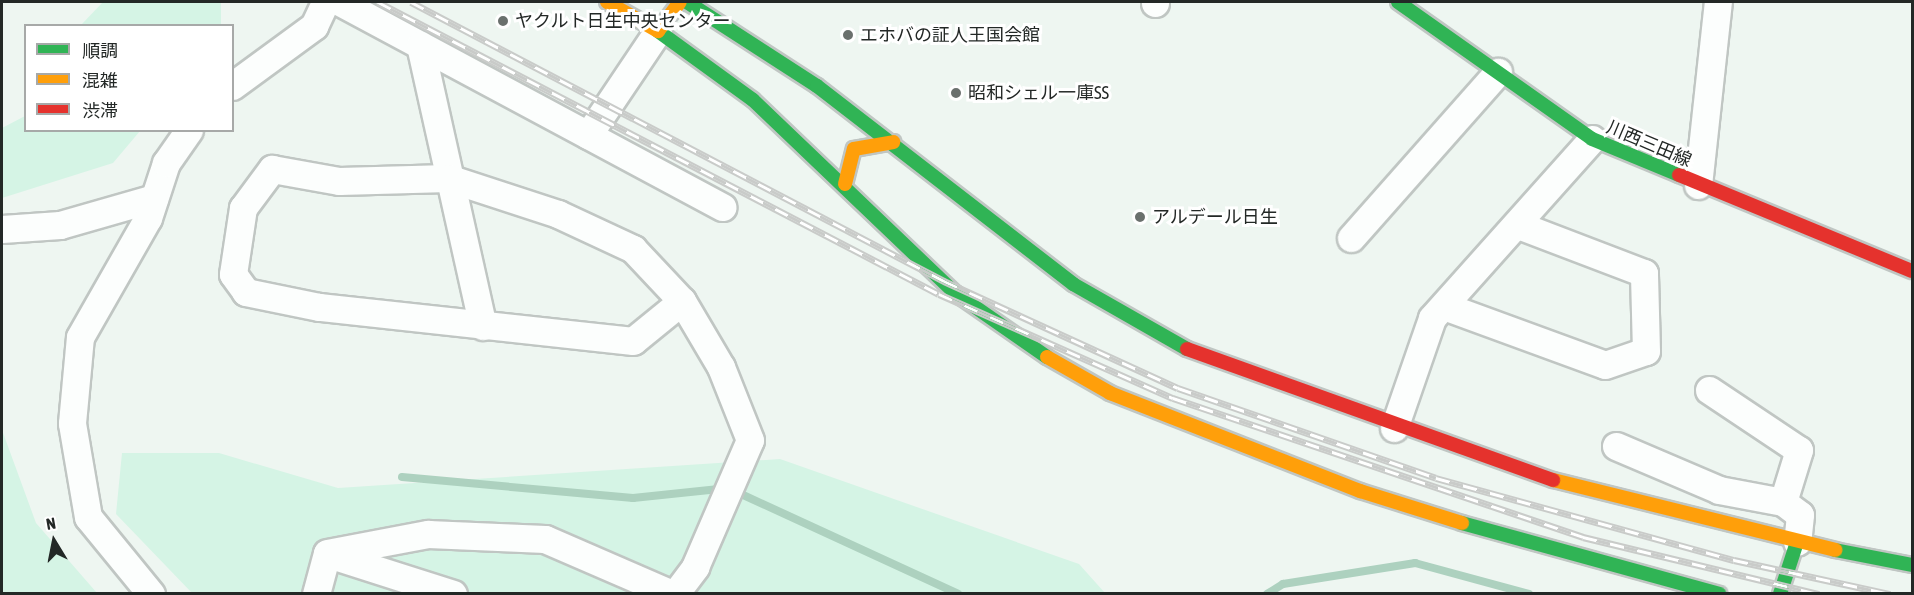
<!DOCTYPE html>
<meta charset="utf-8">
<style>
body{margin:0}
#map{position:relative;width:1914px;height:595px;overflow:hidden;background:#eef6f1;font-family:"Asap Condensed","Noto Sans JP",sans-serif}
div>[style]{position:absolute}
.green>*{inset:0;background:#d5f4e5}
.stream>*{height:8px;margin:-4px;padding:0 4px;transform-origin:4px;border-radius:4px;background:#add1bf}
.roads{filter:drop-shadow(2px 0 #c0c6c3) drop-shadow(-2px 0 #c0c6c3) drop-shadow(0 2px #c0c6c3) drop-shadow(0 -2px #c0c6c3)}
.street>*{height:27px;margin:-13.5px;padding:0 13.5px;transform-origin:13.5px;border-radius:13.5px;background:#fcfefd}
.fast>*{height:14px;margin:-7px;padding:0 7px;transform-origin:7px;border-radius:7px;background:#30b455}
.slow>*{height:14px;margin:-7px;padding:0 7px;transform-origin:7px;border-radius:7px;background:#ff9f0a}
.jam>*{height:14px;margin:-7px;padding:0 7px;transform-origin:7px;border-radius:7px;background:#e5322d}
.rail>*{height:7px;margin-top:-3.5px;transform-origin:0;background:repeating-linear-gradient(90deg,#fff 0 14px,#c9cbc9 0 28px);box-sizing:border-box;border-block:2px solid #c9cbc9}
.dots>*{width:16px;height:16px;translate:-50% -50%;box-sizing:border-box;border:3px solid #fff;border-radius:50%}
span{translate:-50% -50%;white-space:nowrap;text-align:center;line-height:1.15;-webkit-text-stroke:6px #fff;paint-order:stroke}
.poi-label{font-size:18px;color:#232826}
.left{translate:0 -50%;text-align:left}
.street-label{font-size:18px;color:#232826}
.frame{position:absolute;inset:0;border:3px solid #232826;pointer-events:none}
.legend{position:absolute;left:24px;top:24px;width:210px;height:108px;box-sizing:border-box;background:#fff;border:2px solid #a7a9a8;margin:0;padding:8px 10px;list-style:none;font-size:18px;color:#232826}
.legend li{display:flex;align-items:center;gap:12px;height:30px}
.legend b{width:30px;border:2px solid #a7a9a8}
.north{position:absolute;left:24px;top:511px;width:60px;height:60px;-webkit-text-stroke:4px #fff;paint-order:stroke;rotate:350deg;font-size:16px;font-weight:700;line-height:24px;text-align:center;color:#232826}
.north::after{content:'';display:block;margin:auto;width:21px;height:27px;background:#232826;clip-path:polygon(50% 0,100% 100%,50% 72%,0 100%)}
</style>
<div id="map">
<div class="green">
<div style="clip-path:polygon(103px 2px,221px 2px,221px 25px,81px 25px)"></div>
<div style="clip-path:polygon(25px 116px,26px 130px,140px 131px,113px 163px,2px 198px,2px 128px)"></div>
<div style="clip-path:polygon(2px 430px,36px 523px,97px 593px,2px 593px)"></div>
<div style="clip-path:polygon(122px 453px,219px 453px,338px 488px,780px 459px,1079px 564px,1105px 593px,192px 593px,116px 514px)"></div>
</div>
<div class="stream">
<div style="left:402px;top:477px;width:232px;rotate:5.2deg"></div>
<div style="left:633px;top:498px;width:96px;rotate:-6deg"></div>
<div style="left:728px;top:488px;width:253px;rotate:24.7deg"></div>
<div style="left:1267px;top:594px;width:19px;rotate:-32deg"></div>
<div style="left:1283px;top:584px;width:134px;rotate:-9deg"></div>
<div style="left:1415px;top:563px;width:118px;rotate:15.2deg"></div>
</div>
<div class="roads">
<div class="street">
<div style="left:340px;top:2px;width:434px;rotate:28.2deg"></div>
<div style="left:1155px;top:3px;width:1px;rotate:-90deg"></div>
<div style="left:420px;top:45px;width:288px;rotate:77.4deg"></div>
<div style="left:232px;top:86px;width:102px;rotate:-36.2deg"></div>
<div style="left:314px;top:26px;width:26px;rotate:-65deg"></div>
<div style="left:588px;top:135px;width:125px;rotate:-56.1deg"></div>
<div style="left:272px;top:169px;width:68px;rotate:10.2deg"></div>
<div style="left:339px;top:181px;width:109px;rotate:-1.6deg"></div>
<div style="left:448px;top:178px;width:116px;rotate:18.1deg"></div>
<div style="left:558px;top:214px;width:83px;rotate:25deg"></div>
<div style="left:633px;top:249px;width:71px;rotate:46.7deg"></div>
<div style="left:682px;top:301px;width:63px;rotate:140.8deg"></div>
<div style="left:633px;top:341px;width:316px;rotate:-173.8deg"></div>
<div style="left:319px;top:307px;width:75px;rotate:-168.4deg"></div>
<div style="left:246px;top:292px;width:22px;rotate:-126deg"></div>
<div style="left:233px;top:274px;width:67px;rotate:-81.4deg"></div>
<div style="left:243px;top:208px;width:49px;rotate:-53.4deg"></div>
<div style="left:1698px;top:185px;width:184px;rotate:-83.8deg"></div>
<div style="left:2px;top:229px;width:58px;rotate:-3.9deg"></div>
<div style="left:60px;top:225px;width:98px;rotate:-16deg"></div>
<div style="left:1351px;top:238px;width:222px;rotate:-48.5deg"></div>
<div style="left:1444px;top:306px;width:171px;rotate:20.1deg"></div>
<div style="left:1605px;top:365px;width:43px;rotate:-18.9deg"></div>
<div style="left:1646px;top:351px;width:78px;rotate:-91.5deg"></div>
<div style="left:1644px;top:273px;width:135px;rotate:-159.1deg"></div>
<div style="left:1709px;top:390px;width:108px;rotate:33.7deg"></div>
<div style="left:1799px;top:450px;width:54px;rotate:107.1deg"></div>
<div style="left:1394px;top:428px;width:116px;rotate:-70.9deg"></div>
<div style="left:1432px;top:318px;width:240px;rotate:-48.2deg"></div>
<div style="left:1616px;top:446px;width:112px;rotate:23.1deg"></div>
<div style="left:1719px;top:490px;width:65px;rotate:10.6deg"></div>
<div style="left:1783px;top:502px;width:21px;rotate:37deg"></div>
<div style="left:1800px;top:515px;width:27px;rotate:96deg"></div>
<div style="left:327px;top:553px;width:103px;rotate:-10.7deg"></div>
<div style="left:428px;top:534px;width:117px;rotate:2.4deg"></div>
<div style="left:545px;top:539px;width:138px;rotate:23.4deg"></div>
<div style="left:331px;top:555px;width:128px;rotate:17.7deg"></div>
<div style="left:151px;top:594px;width:99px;rotate:-129.3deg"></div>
<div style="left:88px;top:517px;width:95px;rotate:-99.7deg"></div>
<div style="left:72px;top:423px;width:86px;rotate:-84.7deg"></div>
<div style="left:80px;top:337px;width:137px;rotate:-60.3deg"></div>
<div style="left:148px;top:218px;width:58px;rotate:-71.9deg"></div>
<div style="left:166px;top:163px;width:40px;rotate:-55.1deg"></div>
<div style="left:316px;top:594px;width:42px;rotate:-75deg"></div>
<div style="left:675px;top:594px;width:34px;rotate:-53deg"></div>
<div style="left:695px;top:567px;width:138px;rotate:-66.6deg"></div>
<div style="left:750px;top:440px;width:79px;rotate:-111.7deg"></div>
<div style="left:721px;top:367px;width:77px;rotate:-120.6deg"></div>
</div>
<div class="fast">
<div style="left:687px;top:2px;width:155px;rotate:32.9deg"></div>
<div style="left:817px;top:86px;width:324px;rotate:37.7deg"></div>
<div style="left:1073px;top:284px;width:131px;rotate:29.7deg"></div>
<div style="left:1398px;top:2px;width:237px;rotate:35.2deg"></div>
<div style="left:1592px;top:139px;width:94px;rotate:22.5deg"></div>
<div style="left:658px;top:31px;width:117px;rotate:36deg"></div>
<div style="left:753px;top:100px;width:279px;rotate:43.7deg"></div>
<div style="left:955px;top:293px;width:112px;rotate:34.8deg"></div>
<div style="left:1462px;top:523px;width:267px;rotate:15.4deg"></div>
<div style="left:1835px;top:550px;width:78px;rotate:11deg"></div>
<div style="left:1780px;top:594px;width:55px;rotate:-71.9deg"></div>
</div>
<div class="slow">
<div style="left:607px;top:2px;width:59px;rotate:29.6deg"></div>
<div style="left:658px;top:31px;width:36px;rotate:-53deg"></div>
<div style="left:845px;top:184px;width:36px;rotate:-76deg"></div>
<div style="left:854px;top:149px;width:40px;rotate:-10deg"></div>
<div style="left:1047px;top:357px;width:73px;rotate:29.7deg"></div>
<div style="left:1110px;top:393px;width:269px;rotate:21.4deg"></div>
<div style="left:1360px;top:491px;width:107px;rotate:17.4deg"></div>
<div style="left:1553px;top:480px;width:291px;rotate:13.9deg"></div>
</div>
<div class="jam">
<div style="left:1679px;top:175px;width:252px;rotate:22.4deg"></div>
<div style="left:1187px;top:349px;width:389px;rotate:19.7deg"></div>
</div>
</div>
<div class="rail">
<div style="left:378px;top:2px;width:632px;rotate:27.5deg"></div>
<div style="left:939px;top:294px;width:256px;rotate:24deg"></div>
<div style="left:1173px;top:398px;width:433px;rotate:18.7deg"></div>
<div style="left:1583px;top:537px;width:243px;rotate:13.6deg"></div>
<div style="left:411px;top:2px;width:602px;rotate:27.63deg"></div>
<div style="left:944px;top:281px;width:257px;rotate:24.6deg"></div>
<div style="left:1178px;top:388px;width:273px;rotate:19.2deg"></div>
<div style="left:1436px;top:478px;width:309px;rotate:15.4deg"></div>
<div style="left:1734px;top:560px;width:160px;rotate:12.3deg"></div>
</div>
<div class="dots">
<div style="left:503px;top:21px;background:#6a706d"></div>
<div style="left:848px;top:35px;background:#6a706d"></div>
<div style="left:956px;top:93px;background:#6a706d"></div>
<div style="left:1140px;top:217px;background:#6a706d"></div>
</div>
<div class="poi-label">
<span class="left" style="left:515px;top:21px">ヤクルト日生中央センター</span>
<span class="left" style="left:860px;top:35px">エホバの証人王国会館</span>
<span class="left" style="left:968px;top:93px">昭和シェル一庫SS</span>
<span class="left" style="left:1152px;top:217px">アルデール日生</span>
</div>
<div class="street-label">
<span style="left:1649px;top:144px;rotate:23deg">川西三田線</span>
</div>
<div class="frame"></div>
<ul class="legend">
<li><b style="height:8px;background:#30b455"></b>順調</li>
<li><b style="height:8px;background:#ff9f0a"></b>混雑</li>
<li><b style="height:8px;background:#e5322d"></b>渋滞</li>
</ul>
<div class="north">N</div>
</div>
